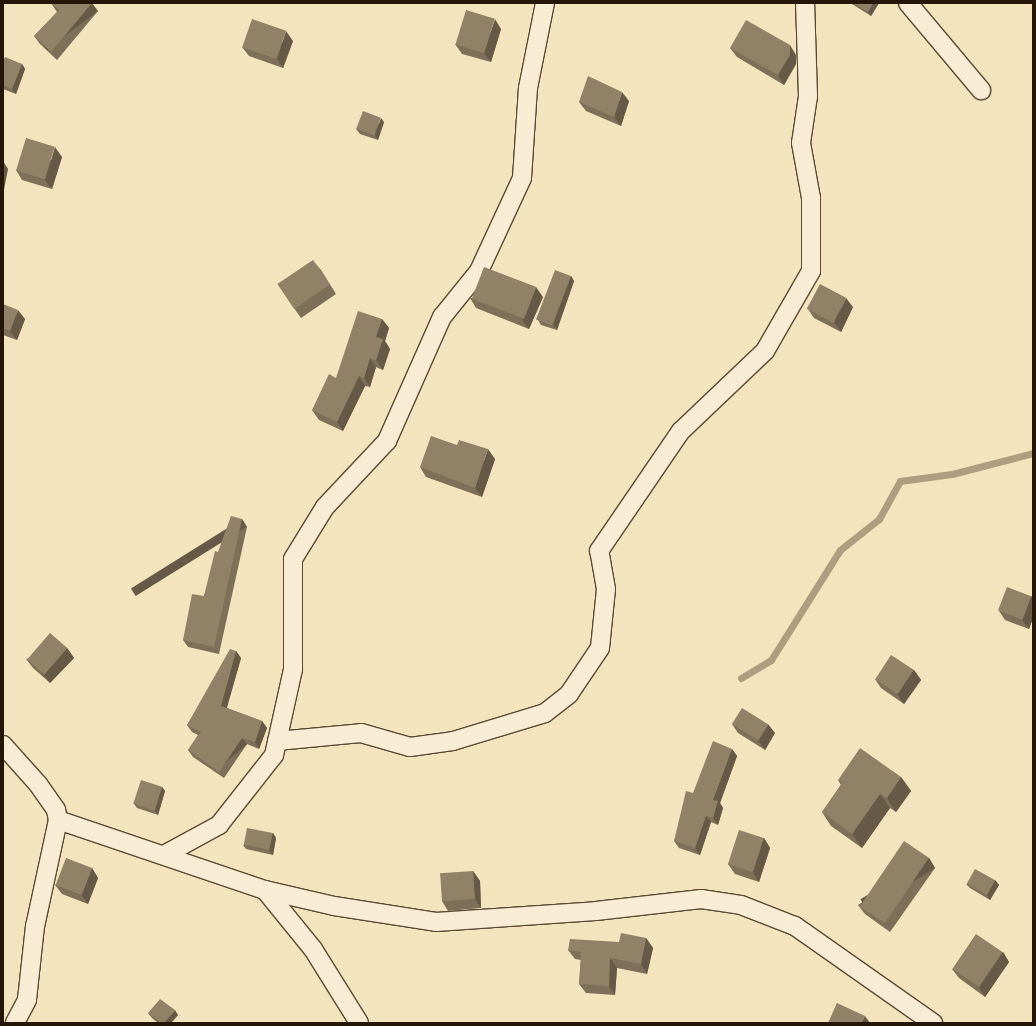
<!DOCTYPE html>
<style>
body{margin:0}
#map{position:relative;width:1036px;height:1026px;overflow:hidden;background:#f4e4bd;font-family:"IM FELL English",serif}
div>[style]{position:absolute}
.stream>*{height:7px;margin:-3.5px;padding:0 3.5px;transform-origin:3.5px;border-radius:3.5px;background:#ae9e7f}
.roads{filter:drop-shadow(1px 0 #5a4a34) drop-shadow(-1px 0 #5a4a34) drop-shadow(0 1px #5a4a34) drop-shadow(0 -1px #5a4a34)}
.street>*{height:18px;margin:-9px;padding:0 9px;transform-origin:9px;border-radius:9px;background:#f8edd4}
.wall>*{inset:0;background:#7d6f58}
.shaded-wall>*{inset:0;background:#665a47;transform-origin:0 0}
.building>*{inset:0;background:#918166;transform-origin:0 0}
span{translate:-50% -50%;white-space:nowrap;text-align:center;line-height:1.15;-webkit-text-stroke:3px #f8edd4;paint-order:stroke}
.frame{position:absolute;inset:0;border:4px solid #261607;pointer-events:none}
</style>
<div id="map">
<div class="stream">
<div style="left:741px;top:678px;width:35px;rotate:-31deg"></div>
<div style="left:771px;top:660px;width:130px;rotate:-57.9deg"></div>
<div style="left:840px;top:550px;width:50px;rotate:-38.5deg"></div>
<div style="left:879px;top:519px;width:43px;rotate:-61.1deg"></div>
<div style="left:900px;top:481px;width:52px;rotate:-7.7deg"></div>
<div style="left:952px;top:474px;width:84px;rotate:-14.5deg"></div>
</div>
<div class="roads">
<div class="street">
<div style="left:908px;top:3px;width:114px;rotate:50deg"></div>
<div style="left:277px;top:741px;width:84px;rotate:-5.4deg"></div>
<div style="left:361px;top:733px;width:51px;rotate:15.9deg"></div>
<div style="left:410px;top:747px;width:43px;rotate:-7.9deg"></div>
<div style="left:453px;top:741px;width:96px;rotate:-16.9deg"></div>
<div style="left:545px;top:713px;width:31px;rotate:-38deg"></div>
<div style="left:569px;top:694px;width:55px;rotate:-56deg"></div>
<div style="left:600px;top:648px;width:59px;rotate:-84.2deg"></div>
<div style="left:606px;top:589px;width:39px;rotate:-100deg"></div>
<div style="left:599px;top:551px;width:145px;rotate:-55.7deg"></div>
<div style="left:681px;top:431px;width:116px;rotate:-43.6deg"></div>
<div style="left:765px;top:351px;width:92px;rotate:-60.1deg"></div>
<div style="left:811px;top:271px;width:73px;rotate:-90deg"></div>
<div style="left:811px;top:198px;width:56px;rotate:-100.3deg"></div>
<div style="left:801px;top:143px;width:48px;rotate:-81.5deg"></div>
<div style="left:808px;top:96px;width:93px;rotate:-91.8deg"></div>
<div style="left:3px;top:745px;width:52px;rotate:48.1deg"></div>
<div style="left:38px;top:784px;width:32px;rotate:55deg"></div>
<div style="left:56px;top:810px;width:10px;rotate:79deg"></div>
<div style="left:58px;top:820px;width:108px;rotate:102.2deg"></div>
<div style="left:35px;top:926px;width:74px;rotate:96.2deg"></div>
<div style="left:27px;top:1000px;width:26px;rotate:118deg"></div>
<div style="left:58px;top:820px;width:219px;rotate:18.7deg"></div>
<div style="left:265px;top:890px;width:71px;rotate:13.1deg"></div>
<div style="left:334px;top:906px;width:103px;rotate:8.9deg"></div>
<div style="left:436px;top:922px;width:160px;rotate:-3.9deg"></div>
<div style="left:596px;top:911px;width:106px;rotate:-6.5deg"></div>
<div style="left:701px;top:899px;width:40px;rotate:8.5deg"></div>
<div style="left:741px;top:905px;width:58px;rotate:21.3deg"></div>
<div style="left:795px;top:926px;width:169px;rotate:35.1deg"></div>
<div style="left:164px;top:855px;width:63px;rotate:-28.6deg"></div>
<div style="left:219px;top:825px;width:89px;rotate:-51.8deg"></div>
<div style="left:274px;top:755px;width:88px;rotate:-77.5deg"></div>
<div style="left:293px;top:669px;width:110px;rotate:-90deg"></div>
<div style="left:293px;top:559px;width:61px;rotate:-58.4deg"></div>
<div style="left:325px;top:507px;width:91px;rotate:-46.8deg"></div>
<div style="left:387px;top:441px;width:136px;rotate:-66.1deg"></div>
<div style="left:442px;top:317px;width:59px;rotate:-51.2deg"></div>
<div style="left:479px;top:271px;width:102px;rotate:-65.2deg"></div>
<div style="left:522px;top:178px;width:90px;rotate:-86.2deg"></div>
<div style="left:528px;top:88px;width:87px;rotate:-78.7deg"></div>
<div style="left:265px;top:890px;width:76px;rotate:50.9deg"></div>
<div style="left:313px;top:949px;width:87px;rotate:58.1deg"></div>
</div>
</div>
<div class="wall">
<div style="clip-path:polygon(51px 3px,98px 11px,57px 60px,40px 44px,34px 36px,57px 12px)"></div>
<div style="clip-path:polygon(851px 3px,879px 3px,871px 16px,852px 4px)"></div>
<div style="clip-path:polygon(501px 29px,491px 62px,462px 54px,455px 44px)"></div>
<div style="clip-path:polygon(293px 41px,283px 68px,249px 56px,242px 47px)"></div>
<div style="clip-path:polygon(730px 48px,796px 55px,796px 64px,784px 85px,737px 57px)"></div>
<div style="clip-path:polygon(3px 62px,22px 64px,25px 69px,16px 94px,3px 89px)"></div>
<div style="clip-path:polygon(629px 101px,621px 126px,586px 111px,579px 102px)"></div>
<div style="clip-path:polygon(384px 122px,378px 140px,360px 134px,356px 129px)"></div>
<div style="clip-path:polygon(62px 157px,52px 189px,22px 180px,16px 170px)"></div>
<div style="clip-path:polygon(320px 269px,336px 294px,301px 318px,294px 308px)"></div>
<div style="clip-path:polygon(571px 276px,574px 281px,557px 330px,541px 325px,538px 320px)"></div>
<div style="clip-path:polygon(543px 297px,529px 329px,476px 308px,470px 298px)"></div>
<div style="clip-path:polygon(3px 304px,25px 319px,17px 340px,3px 335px)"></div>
<div style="clip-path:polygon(853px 307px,841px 332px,814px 318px,808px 309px)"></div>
<div style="clip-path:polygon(382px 319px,389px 328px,385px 341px,390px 349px,383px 370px,376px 367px,370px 387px,365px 386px,343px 431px,319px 420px,312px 410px)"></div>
<div style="clip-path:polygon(495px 459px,482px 497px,426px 477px,420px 467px)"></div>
<div style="clip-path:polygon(242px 519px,247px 527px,219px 654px,188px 647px,183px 640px,204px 596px,218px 552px)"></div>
<div style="clip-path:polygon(1031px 596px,1033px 598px,1033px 618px,1029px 629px,1005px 620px,999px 611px)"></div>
<div style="clip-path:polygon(67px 648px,74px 658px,50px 683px,33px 668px,26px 659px)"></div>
<div style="clip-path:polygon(236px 651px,241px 658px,227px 708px,262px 721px,267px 728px,259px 749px,247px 744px,224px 778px,193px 757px,188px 750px,198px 735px,192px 732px,187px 725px)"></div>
<div style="clip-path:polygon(914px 670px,921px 680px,904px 704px,881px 688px,875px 679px)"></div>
<div style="clip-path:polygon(732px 724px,775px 733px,765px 750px,738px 733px)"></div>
<div style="clip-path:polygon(732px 749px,737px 756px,720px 803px,723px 808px,718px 825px,711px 822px,700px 855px,679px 848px,674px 841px,693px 793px)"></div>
<div style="clip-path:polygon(901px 777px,911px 791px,896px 812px,890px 808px,862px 848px,831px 826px,822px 812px,841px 785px,838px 780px)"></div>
<div style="clip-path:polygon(162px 787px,165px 791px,158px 815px,137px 808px,134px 804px)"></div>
<div style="clip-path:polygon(273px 833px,276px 838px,273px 855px,246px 849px,243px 845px)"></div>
<div style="clip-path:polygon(764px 838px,770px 848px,759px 882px,735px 874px,728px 864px)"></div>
<div style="clip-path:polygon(929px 858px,935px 868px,890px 932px,865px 914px,858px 905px)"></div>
<div style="clip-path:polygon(92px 868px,98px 878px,88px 904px,62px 894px,55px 885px)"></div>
<div style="clip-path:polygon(473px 871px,480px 881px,481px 908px,448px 911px,442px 901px)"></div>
<div style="clip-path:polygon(995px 880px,999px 885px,990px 900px,970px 888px,966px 884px)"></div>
<div style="clip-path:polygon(646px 938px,653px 948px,647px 974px,617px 968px,615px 995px,586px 993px,579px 984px,581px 960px,575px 959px,568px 950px,619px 942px)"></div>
<div style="clip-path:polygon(1003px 952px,1009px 962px,985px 997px,959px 978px,952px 969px)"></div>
<div style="clip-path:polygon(148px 1013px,178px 1015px,171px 1023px,158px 1023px,152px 1018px)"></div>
</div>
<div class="shaded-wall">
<div style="left:92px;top:3px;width:10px;height:64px;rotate:53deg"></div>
<div style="clip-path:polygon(873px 3px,879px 3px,871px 16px,868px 12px)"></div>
<div style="clip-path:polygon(495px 19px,501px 29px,491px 62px,484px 53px)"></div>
<div style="clip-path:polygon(286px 31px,293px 41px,283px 68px,277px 59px)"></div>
<div style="clip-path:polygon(790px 45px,796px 55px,796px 64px,784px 85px,778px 75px)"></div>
<div style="clip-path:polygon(22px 64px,25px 69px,16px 94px,12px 89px)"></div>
<div style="clip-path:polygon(622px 92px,629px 101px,621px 126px,614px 117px)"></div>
<div style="clip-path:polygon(381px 118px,384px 122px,378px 140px,375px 135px)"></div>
<div style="clip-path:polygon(55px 147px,62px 157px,52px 189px,45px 180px)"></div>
<div style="clip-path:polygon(3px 161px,8px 169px,3px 195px)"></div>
<div style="clip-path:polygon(313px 260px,320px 269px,336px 294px,330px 285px)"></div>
<div style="clip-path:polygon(571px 276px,574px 281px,557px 330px,553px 325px)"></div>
<div style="clip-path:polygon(536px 287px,543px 297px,529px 329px,522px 320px)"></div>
<div style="clip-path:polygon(846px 298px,853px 307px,841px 332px,834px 322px)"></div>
<div style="clip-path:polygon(18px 310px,25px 319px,17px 340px,10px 331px)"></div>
<div style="clip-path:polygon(382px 319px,389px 328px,385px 341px,390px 349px,383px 370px,376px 360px,376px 337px)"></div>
<div style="clip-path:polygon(370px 358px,376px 367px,370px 387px,364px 378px)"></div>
<div style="clip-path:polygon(359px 376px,365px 386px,343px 431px,337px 422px)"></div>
<div style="clip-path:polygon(488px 449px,495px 459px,482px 497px,475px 488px)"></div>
<div style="left:242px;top:519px;width:9px;height:131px;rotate:58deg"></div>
<div style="clip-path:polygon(1031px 596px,1033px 598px,1033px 618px,1029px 629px,1022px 620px)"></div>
<div style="clip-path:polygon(67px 648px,74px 658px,50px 683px,43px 674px)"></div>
<div style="clip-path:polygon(236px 651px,241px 658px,225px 713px,221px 706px)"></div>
<div style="clip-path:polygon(914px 670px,921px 680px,904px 704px,897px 694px)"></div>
<div style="clip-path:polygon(262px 721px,267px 728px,259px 749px,255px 742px)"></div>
<div style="clip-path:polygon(768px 724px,775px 733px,765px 750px,758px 740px)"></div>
<div style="left:242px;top:738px;width:8px;height:41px;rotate:50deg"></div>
<div style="clip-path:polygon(732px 749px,737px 756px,720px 803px,723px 808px,718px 825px,713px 818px,713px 800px)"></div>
<div style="clip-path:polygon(901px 777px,911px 791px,896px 812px,887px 798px)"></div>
<div style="clip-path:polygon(162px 787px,165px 791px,158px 815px,155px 810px)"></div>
<div style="clip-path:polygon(880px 794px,890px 808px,862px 848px,852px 834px)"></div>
<div style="clip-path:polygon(706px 816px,711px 822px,700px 855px,695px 848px)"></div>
<div style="clip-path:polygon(273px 833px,276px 838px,273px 855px,269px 850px)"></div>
<div style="clip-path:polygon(764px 838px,770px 848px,759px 882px,753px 872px)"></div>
<div style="left:929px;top:858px;width:12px;height:80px;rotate:59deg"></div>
<div style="clip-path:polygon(92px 868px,98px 878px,88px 904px,81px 895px)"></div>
<div style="clip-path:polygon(473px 871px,480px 881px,481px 908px,475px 899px)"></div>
<div style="clip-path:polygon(995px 880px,999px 885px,990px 900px,987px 895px)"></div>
<div style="clip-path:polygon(646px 938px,653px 948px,647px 974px,641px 964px)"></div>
<div style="clip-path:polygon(1003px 952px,1009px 962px,985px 997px,979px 987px)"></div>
<div style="clip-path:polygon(610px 958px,617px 968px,615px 995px,609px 986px)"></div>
<div style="clip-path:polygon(175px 1010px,178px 1015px,171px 1023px,164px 1023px)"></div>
<div style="clip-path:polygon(865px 1016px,870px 1023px,861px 1023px)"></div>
</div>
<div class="building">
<div style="clip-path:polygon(51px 3px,92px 3px,51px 52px,34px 36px,59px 10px)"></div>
<div style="clip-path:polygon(854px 3px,873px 3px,868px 12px)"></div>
<div style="left:466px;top:10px;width:30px;height:36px;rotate:17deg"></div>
<div style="left:252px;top:19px;width:36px;height:30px;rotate:19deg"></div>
<div style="clip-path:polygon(746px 20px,790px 45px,790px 55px,778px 75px,730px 48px)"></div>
<div style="clip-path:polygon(5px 57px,22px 64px,12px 89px,3px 85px,3px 62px)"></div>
<div style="clip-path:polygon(588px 76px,622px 92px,614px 117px,579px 102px)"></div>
<div style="left:363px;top:111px;width:19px;height:19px;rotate:21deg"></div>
<div style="left:26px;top:138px;width:30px;height:34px;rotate:17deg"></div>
<div style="left:313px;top:260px;width:30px;height:43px;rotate:56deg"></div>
<div style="left:484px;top:267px;width:56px;height:34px;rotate:21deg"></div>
<div style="left:555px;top:270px;width:17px;height:53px;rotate:21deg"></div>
<div style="left:820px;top:284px;width:30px;height:28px;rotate:28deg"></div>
<div style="clip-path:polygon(3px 304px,18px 310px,10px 331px,3px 328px)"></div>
<div style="clip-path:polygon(358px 311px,382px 319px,376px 337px,383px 339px,376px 360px,370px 358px,364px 378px,359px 376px,337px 422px,312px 410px,329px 374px,336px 378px)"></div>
<div style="clip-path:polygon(431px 436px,457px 445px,459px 440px,488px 449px,475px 488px,420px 467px)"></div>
<div style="clip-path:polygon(231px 516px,242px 519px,214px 647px,183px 640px,192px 594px,204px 596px,215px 551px,218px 552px)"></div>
<div style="left:1007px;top:587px;width:26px;height:25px;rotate:21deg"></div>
<div style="left:50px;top:633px;width:23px;height:35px;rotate:41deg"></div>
<div style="clip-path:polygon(230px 649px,236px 651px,221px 706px,262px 721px,255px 742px,242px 738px,219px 772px,188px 750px,201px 732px,187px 725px)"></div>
<div style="left:891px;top:655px;width:27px;height:29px;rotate:33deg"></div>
<div style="left:742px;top:708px;width:31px;height:19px;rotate:32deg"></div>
<div style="clip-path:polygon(713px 741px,732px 749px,713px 800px,718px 801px,713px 818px,706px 816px,695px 848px,674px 841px,686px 791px,693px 793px)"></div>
<div style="clip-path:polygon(860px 748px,901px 777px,887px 798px,880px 794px,852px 834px,822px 812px,842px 783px,838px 780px)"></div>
<div style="left:141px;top:780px;width:22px;height:25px;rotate:18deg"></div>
<div style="left:247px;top:828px;width:26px;height:17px;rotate:11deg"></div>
<div style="left:739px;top:830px;width:26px;height:36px;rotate:18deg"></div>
<div style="left:904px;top:841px;width:30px;height:79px;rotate:34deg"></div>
<div style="left:66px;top:858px;width:28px;height:29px;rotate:21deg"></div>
<div style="left:975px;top:869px;width:23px;height:17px;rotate:29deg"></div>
<div style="left:473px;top:871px;width:28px;height:33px;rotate:86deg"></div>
<div style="clip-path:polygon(621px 933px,646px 938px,641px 964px,610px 958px,609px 986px,579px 984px,581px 952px,568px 950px,570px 939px,619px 942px)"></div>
<div style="left:976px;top:934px;width:32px;height:42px;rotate:34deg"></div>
<div style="clip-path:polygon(160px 999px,175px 1010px,164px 1023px,161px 1023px,148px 1013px)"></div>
<div style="clip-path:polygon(837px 1003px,865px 1016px,861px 1023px,828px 1023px)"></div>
</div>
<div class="frame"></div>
</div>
